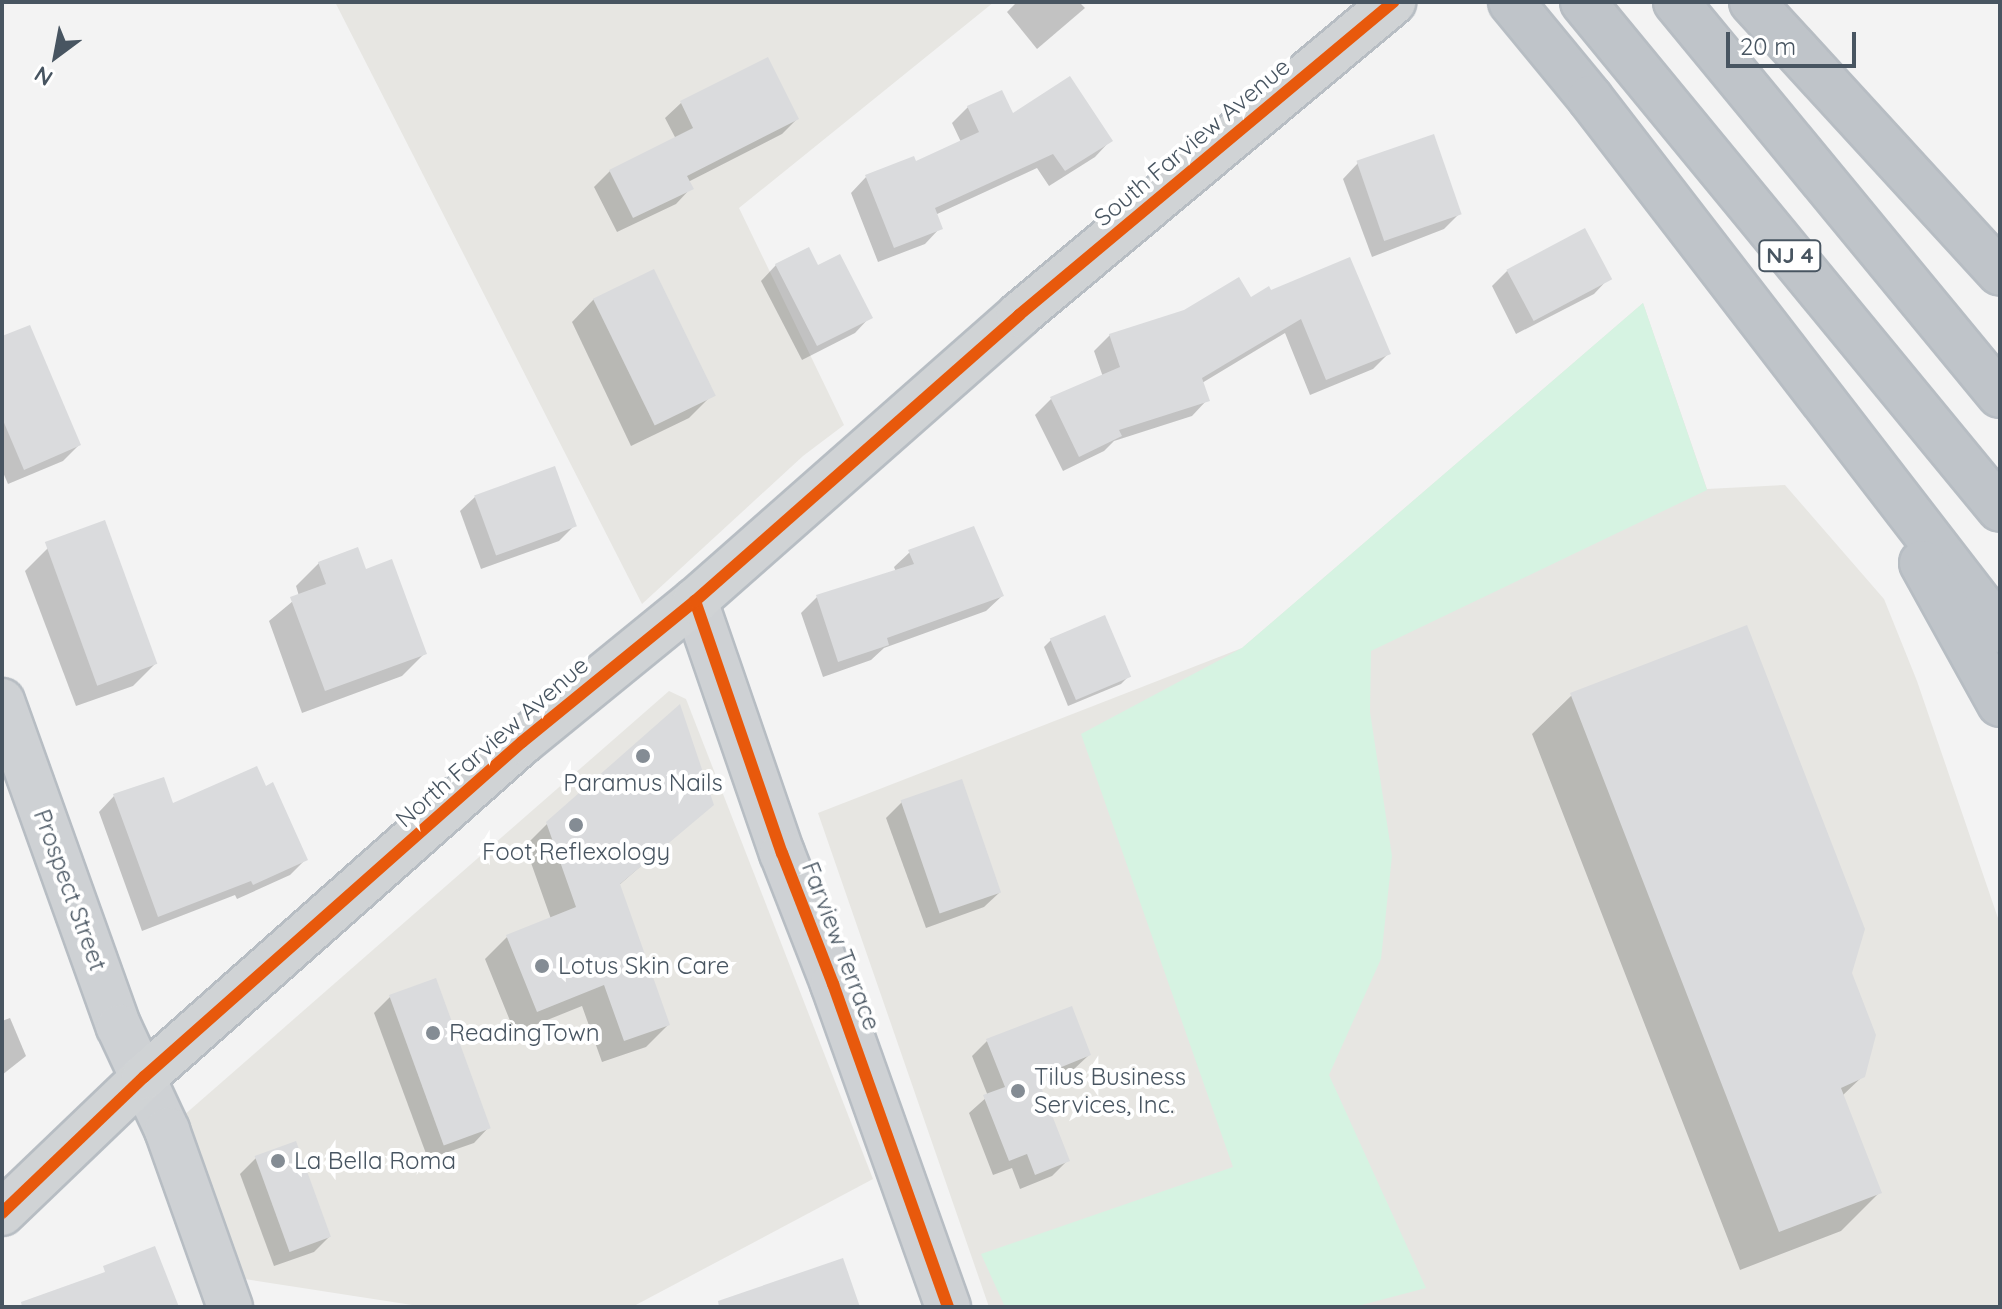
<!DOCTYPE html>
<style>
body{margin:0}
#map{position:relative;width:2002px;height:1309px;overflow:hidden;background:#f3f3f3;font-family:Quicksand,sans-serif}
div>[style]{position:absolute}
.commercial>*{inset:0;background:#e7e6e2}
.green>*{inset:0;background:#d6f3e2}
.shadow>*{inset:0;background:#0003}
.building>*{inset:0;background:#dadbdd;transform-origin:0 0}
.roads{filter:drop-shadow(2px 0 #b7bdc3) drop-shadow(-2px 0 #b7bdc3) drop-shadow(0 2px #b7bdc3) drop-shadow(0 -2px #b7bdc3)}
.street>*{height:44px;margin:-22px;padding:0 22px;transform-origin:22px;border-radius:22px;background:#ced1d4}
.secondary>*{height:44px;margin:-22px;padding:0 22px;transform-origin:22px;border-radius:22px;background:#d0d3d5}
.highway>*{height:44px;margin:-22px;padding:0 22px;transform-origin:22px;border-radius:22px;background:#bfc4c9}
.cycleway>*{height:12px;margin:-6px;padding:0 6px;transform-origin:6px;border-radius:6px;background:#e8590c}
.dots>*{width:22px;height:22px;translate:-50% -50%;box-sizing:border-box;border:4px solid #fff;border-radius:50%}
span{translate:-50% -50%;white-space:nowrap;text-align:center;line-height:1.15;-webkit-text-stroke:8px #fff;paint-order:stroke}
.shield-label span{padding:2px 6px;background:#fff;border:2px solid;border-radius:6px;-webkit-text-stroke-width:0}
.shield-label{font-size:22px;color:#485561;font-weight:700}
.street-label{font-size:24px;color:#485561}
.poi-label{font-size:24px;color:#485561}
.left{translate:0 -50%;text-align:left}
.frame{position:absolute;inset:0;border:4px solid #485561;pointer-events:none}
.north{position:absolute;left:16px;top:16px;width:80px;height:80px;-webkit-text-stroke:6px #fff;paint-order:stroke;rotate:212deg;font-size:22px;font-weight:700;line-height:32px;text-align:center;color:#485561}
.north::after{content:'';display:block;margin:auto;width:28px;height:36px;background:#485561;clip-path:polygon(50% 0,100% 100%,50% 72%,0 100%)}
.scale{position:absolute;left:1726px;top:32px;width:130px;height:36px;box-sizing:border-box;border:4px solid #485561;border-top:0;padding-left:10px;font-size:24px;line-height:28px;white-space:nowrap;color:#485561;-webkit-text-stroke:6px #fff;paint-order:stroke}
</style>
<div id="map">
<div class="commercial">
<div style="clip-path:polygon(335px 2px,994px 2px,739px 208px,844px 425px,803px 456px,642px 604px)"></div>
<div style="clip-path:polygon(1643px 303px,1707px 489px,1785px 485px,1884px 599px,1917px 681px,2000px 924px,2000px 1307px,989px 1307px,818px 813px,1242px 648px)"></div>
<div style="clip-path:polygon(669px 691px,686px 699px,873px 1179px,632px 1307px,425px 1307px,219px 1275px,167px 1130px)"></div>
</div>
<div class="green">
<div style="clip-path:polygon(1643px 303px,1707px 490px,1371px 651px,1370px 712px,1392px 856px,1381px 959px,1329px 1075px,1426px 1288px,1354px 1307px,1005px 1307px,981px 1254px,1233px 1167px,1081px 734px,1242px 648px)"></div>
</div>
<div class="shadow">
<div style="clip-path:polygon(1017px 2px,1079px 2px,1085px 8px,1037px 49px,1007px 12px)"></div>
<div style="clip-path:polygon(767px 60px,797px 119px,782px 134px,688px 182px,691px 188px,676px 204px,617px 232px,594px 187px,610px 171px,676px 139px,665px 118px,681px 103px)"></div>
<div style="clip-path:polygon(968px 107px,1110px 141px,1095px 157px,1049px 186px,1037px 168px,935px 215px,940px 228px,925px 244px,878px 262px,851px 193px,866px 177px,915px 164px,961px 142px,952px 123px)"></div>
<div style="clip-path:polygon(1358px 163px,1460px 213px,1444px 229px,1372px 257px,1343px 179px)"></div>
<div style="clip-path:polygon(776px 265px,818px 268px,870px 317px,855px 333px,802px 360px,761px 281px)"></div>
<div style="clip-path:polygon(1507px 271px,1609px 278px,1594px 294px,1516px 334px,1492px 286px)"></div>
<div style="clip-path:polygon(1269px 289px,1388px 354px,1373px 369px,1310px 395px,1285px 333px,1202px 383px,1207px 400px,1192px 416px,1114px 441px,1104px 451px,1063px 471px,1035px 415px,1051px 399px,1103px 377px,1094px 351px,1110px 335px,1250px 300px)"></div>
<div style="clip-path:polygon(594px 299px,712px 395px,689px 418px,631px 446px,572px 322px)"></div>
<div style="clip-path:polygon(2px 338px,79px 445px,63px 461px,8px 484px,2px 470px)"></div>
<div style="clip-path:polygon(476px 496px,574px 526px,559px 541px,481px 569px,460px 511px)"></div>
<div style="clip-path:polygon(48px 548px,156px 663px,133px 686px,76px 706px,25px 571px)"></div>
<div style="clip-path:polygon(910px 552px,1002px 596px,986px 611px,884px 648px,871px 660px,823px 677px,801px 613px,817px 597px,896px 572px,894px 567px)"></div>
<div style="clip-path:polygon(319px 563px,365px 571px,425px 653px,402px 676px,302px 713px,269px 621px,299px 596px,296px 586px)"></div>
<div style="clip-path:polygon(1051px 640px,1128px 677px,1121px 684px,1068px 706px,1044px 647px)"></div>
<div style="clip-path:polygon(1572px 695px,1850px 973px,1863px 1076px,1842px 1096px,1880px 1192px,1841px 1231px,1740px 1270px,1532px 734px)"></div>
<div style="clip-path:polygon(114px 796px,172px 805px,305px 860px,290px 875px,237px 899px,235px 895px,142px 931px,99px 812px)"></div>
<div style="clip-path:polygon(902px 802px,1000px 892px,984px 907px,926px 928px,886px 818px)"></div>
<div style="clip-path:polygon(712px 804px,618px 886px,668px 1025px,646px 1047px,602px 1062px,582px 1006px,515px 1033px,485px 959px,507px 937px,551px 919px,525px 846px,547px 824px)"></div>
<div style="clip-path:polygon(435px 981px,489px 1127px,474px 1143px,428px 1159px,374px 1013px,390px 997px)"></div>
<div style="clip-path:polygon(10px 1018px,26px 1056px,2px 1075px,2px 1021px)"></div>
<div style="clip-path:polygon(987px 1041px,1089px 1055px,1073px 1070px,1038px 1084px,1067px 1161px,1052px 1176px,1020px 1189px,1012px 1168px,993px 1175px,969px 1113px,988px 1096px,972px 1056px)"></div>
<div style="clip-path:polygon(256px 1158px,329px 1237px,314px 1252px,274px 1266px,240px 1174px)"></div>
</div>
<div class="building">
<div style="clip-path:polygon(768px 57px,799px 119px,687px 176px,694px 189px,633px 218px,609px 170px,693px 128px,680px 101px)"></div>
<div style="clip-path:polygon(1070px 76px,1113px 141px,1065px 171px,1053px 154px,935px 208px,943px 229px,894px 248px,865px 175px,914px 156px,916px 161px,979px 132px,967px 106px,1002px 90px,1013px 113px)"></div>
<div style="left:1434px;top:134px;width:85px;height:82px;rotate:71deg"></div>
<div style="left:1585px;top:228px;width:58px;height:89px;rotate:62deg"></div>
<div style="clip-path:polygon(809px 247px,818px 265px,840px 254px,873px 318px,817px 346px,775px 264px)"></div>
<div style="clip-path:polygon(1350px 257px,1391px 354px,1326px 380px,1301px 319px,1202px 378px,1210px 401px,1119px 430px,1122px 436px,1079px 457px,1050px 397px,1120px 367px,1109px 334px,1184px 310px,1239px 277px,1251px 297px,1269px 286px,1271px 290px)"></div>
<div style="left:654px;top:269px;width:141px;height:68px;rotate:64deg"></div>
<div style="clip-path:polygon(30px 325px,81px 445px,24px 470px,2px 418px,2px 336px)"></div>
<div style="left:555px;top:466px;width:64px;height:86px;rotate:70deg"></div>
<div style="left:105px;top:520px;width:153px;height:64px;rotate:70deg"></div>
<div style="clip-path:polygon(974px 526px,1004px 596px,887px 638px,889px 645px,838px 662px,816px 595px,914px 564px,908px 550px)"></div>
<div style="clip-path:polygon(358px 547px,366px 569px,392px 559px,427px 654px,325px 691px,290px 597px,326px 584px,318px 562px)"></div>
<div style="left:1105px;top:615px;width:67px;height:60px;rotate:67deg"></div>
<div style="clip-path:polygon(1747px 625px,1865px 929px,1852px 973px,1876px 1035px,1865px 1077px,1841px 1088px,1882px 1193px,1779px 1232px,1570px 693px)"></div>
<div style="clip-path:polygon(680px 704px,714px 805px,620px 884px,670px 1025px,624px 1041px,604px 985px,537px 1012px,506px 935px,576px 907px,546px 822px)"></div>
<div style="clip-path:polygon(257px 766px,266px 786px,273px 782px,308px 860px,253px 885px,251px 881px,158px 917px,113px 794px,164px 777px,173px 803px)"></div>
<div style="left:962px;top:779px;width:120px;height:65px;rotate:71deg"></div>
<div style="left:436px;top:978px;width:160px;height:50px;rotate:70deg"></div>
<div style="clip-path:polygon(1072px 1006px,1091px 1055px,1037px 1077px,1070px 1161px,1035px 1175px,1027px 1154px,1009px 1161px,983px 1095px,1005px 1087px,986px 1039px)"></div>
<div style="left:296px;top:1141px;width:102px;height:44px;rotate:70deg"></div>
<div style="clip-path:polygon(155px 1246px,179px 1307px,22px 1307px,21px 1302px,105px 1272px,103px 1266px)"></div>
<div style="clip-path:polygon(843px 1258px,860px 1307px,719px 1307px,718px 1301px)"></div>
</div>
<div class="roads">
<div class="street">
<div style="left:695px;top:601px;width:267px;rotate:71deg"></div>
<div style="left:782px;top:853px;width:141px;rotate:68.7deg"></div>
<div style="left:833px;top:984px;width:343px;rotate:70.4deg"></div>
<div style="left:2px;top:701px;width:346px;rotate:70.3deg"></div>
<div style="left:119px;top:1027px;width:114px;rotate:65deg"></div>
<div style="left:167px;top:1130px;width:188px;rotate:70.4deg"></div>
</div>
<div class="secondary">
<div style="left:2px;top:1213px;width:197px;rotate:-43.8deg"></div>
<div style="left:144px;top:1077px;width:505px;rotate:-41.55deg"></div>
<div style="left:522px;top:742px;width:223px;rotate:-39.2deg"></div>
<div style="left:695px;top:601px;width:432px;rotate:-41.4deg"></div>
<div style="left:1019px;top:315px;width:488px;rotate:-39.9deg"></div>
</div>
<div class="highway">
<div style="left:1511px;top:2px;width:124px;rotate:50.5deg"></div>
<div style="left:1590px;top:98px;width:672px;rotate:52.38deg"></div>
<div style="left:1583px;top:2px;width:656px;rotate:50.56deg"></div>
<div style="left:1676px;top:2px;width:509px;rotate:50.5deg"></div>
<div style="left:1752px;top:2px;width:367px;rotate:47.5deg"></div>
<div style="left:1922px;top:563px;width:161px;rotate:61deg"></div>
</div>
</div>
<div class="cycleway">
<div style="left:695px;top:601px;width:267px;rotate:71deg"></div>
<div style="left:782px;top:853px;width:141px;rotate:68.7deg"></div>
<div style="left:833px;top:984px;width:343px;rotate:70.4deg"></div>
<div style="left:2px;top:1213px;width:197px;rotate:-43.8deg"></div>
<div style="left:144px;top:1077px;width:505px;rotate:-41.55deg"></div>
<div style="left:522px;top:742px;width:223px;rotate:-39.2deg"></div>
<div style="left:695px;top:601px;width:432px;rotate:-41.4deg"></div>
<div style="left:1019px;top:315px;width:488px;rotate:-39.9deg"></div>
</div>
<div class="dots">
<div style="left:643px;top:756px;background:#848c94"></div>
<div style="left:576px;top:825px;background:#848c94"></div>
<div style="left:542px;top:966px;background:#848c94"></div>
<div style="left:433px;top:1033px;background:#848c94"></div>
<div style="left:1018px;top:1091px;background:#848c94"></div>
<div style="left:278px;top:1161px;background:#848c94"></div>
</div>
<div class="shield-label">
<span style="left:1790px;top:256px">NJ 4</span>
</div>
<div class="street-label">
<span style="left:1192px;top:142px;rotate:-40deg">South Farview Avenue</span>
<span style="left:492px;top:742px;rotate:-41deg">North Farview Avenue</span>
<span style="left:70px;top:890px;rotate:70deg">Prospect Street</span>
<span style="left:841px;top:946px;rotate:69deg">Farview Terrace</span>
</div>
<div class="poi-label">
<span style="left:643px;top:783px">Paramus Nails</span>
<span style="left:576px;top:852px">Foot Reflexology</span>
<span class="left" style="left:558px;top:966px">Lotus Skin Care</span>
<span class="left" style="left:449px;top:1033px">ReadingTown</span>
<span class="left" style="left:1034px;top:1091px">Tilus Business<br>Services, Inc.</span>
<span class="left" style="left:294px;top:1161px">La Bella Roma</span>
</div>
<div class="frame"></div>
<div class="north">N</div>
<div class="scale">20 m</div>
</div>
